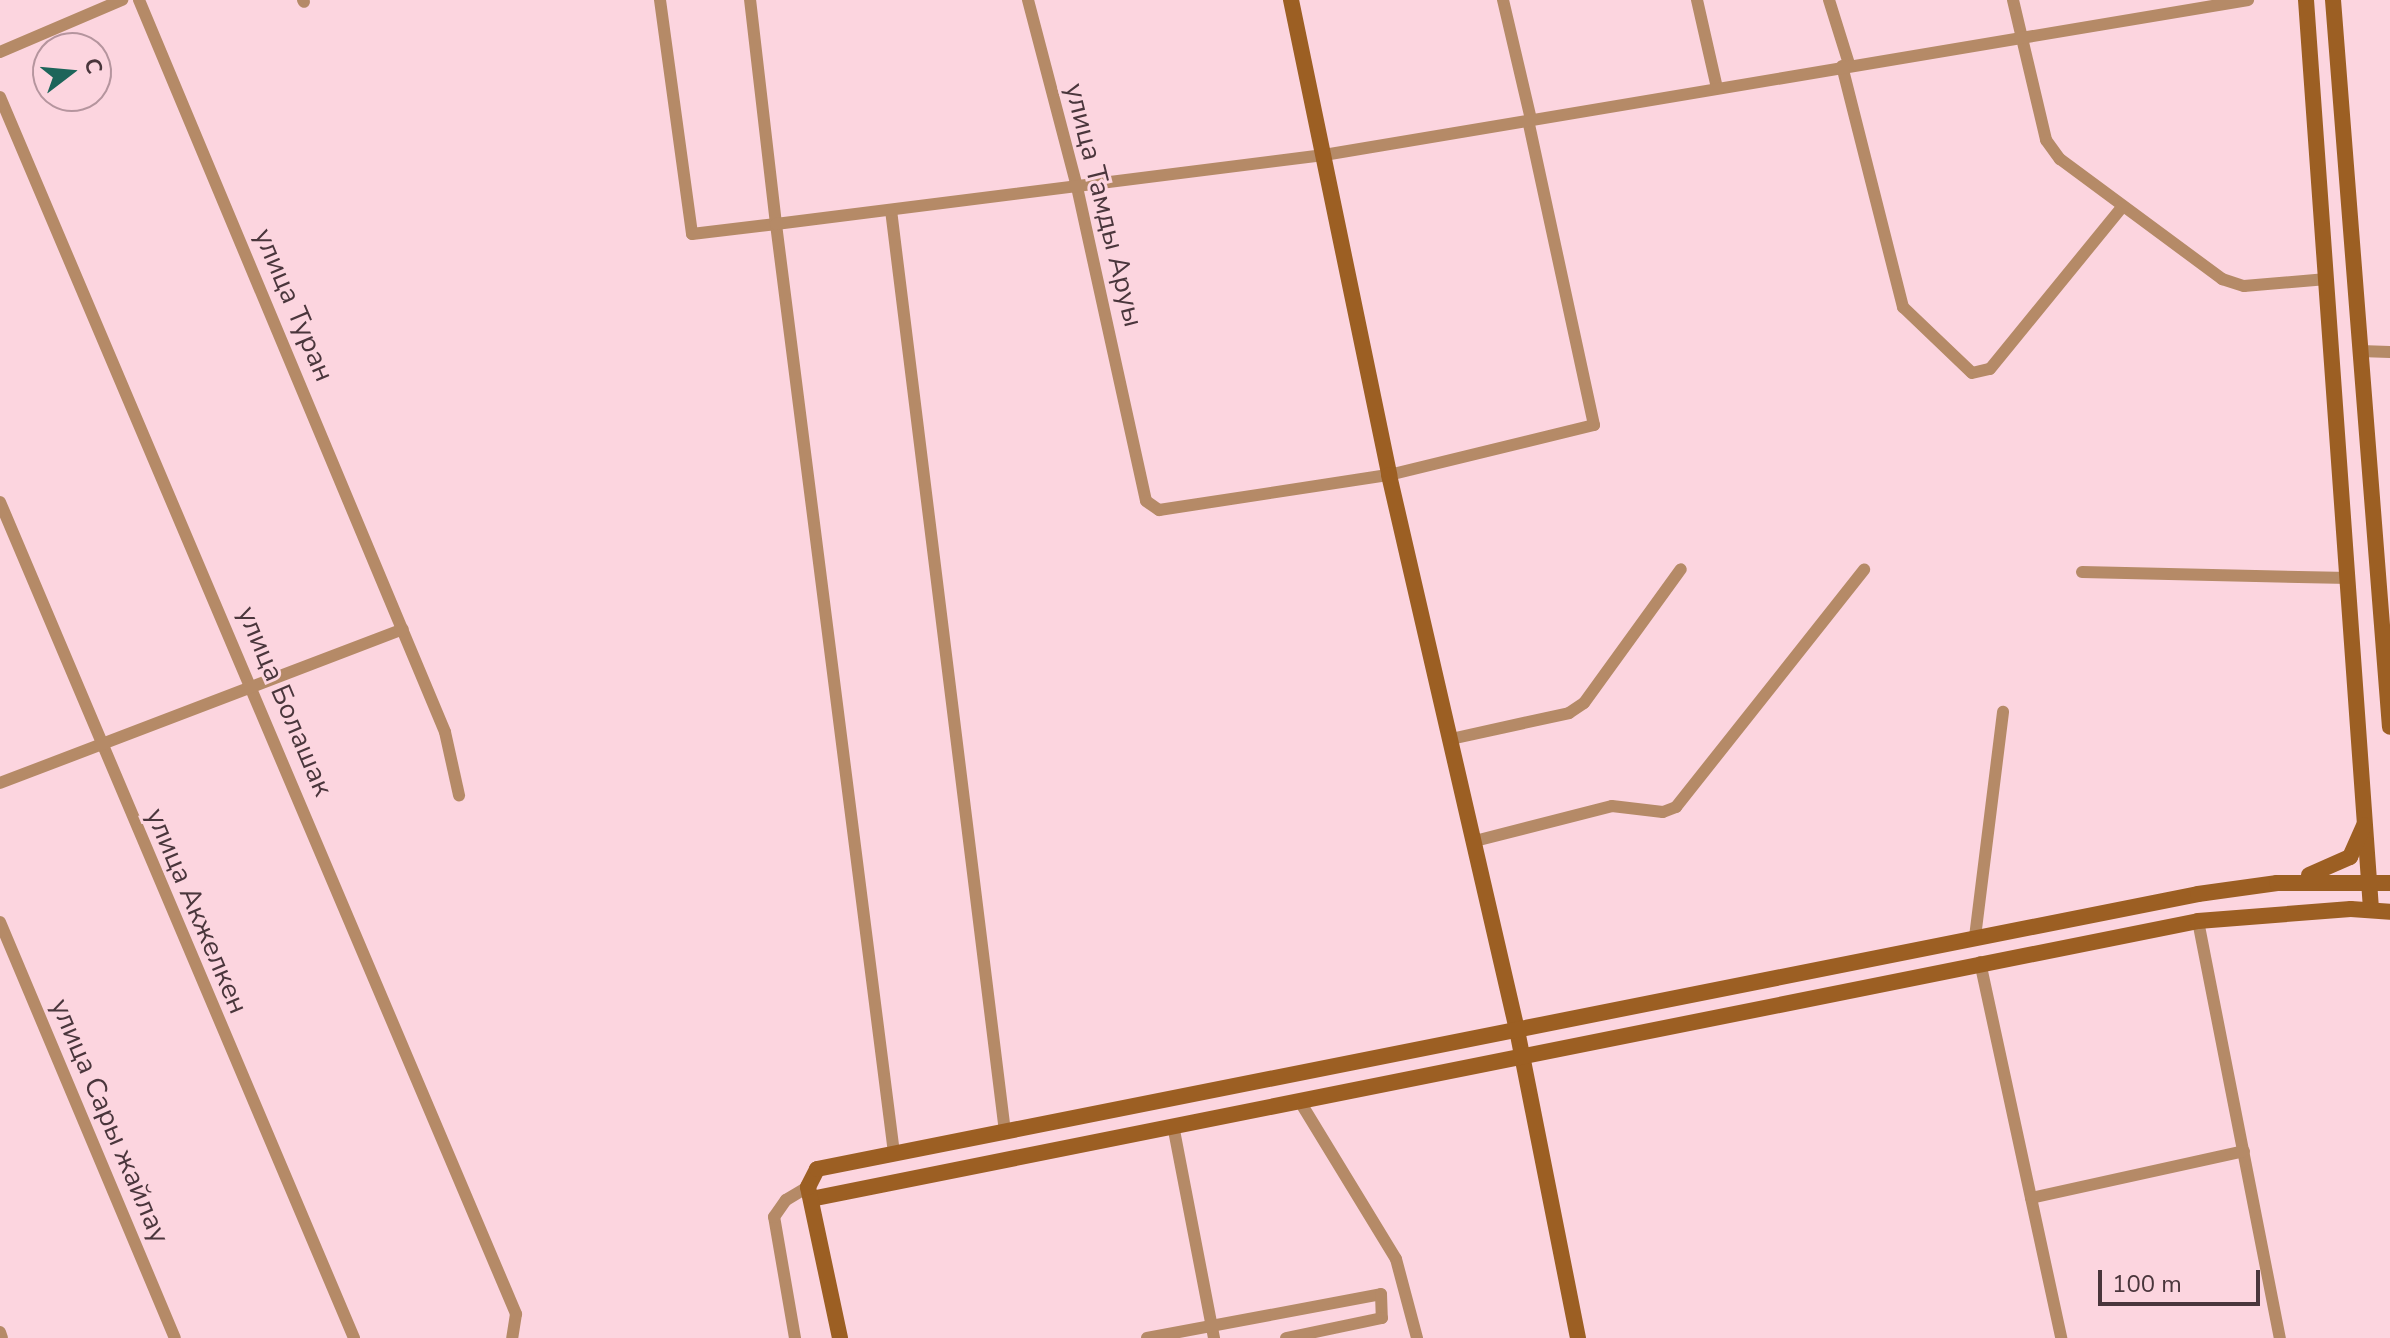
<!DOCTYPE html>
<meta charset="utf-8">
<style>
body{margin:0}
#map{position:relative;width:2390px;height:1338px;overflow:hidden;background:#fcd5df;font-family:"Nunito Sans",sans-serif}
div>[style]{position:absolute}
.street>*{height:12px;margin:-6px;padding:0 6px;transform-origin:6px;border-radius:6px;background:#b58a67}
.secondary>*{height:16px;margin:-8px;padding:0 8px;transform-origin:8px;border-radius:8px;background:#9c5f23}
span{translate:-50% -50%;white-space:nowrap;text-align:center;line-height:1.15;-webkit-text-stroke:6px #fcd5df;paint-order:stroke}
.street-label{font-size:28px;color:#4a363c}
.north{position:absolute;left:32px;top:32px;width:80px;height:80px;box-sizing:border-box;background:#fcd5df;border:2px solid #b5959e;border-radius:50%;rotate:74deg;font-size:22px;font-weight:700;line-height:32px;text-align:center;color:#4a363c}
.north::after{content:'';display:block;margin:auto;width:28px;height:36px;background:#1d655a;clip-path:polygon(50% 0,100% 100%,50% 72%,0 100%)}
.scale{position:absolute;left:2098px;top:1270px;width:162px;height:36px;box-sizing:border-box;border:4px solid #4a363c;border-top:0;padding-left:10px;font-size:24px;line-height:28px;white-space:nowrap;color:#4a363c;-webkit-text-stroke:6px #fcd5df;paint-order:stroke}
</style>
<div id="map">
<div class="street">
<div style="left:139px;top:0;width:793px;rotate:67.31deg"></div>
<div style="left:445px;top:732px;width:65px;rotate:77.5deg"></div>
<div style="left:303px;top:0;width:2px;rotate:63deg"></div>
<div style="left:660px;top:0;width:236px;rotate:82.2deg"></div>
<div style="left:692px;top:234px;width:85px;rotate:-6.8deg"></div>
<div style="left:776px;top:224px;width:226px;rotate:-96.6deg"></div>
<div style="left:1028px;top:0;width:193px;rotate:75.3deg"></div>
<div style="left:1077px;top:187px;width:321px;rotate:77.6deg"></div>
<div style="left:1146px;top:501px;width:16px;rotate:35deg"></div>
<div style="left:1159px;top:510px;width:233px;rotate:-8.7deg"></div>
<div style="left:1389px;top:475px;width:211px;rotate:-13.7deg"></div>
<div style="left:1594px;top:425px;width:312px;rotate:-102.2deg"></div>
<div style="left:1503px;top:0;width:122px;rotate:76.8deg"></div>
<div style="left:1697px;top:0;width:90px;rotate:77.2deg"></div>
<div style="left:1829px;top:0;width:67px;rotate:72.6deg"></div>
<div style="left:2013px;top:0;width:144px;rotate:76.7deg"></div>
<div style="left:2046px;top:140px;width:24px;rotate:54deg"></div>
<div style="left:2060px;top:159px;width:202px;rotate:36.5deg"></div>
<div style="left:2222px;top:279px;width:23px;rotate:18deg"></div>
<div style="left:2244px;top:286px;width:83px;rotate:-4.8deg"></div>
<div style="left:0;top:52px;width:133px;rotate:-23.1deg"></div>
<div style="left:1842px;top:66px;width:249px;rotate:75.8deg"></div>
<div style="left:1903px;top:307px;width:95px;rotate:43.7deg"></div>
<div style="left:1972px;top:373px;width:18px;rotate:-13deg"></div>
<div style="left:1990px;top:369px;width:210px;rotate:-50.8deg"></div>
<div style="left:0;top:97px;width:1322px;rotate:67.02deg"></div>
<div style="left:516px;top:1314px;width:24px;rotate:99deg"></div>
<div style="left:891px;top:210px;width:929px;rotate:82.95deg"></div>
<div style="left:2360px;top:351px;width:30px;rotate:2deg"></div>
<div style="left:0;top:502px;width:908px;rotate:67.05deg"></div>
<div style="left:2082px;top:572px;width:267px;rotate:1.3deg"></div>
<div style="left:1451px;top:739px;width:121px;rotate:-12.4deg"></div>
<div style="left:1569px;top:713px;width:18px;rotate:-34deg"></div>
<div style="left:1584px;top:703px;width:165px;rotate:-54.1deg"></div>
<div style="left:0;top:783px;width:431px;rotate:-20.9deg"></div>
<div style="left:1475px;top:841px;width:141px;rotate:-14.3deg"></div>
<div style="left:1612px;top:806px;width:51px;rotate:6.7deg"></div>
<div style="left:1663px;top:812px;width:14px;rotate:-21deg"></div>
<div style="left:1676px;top:807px;width:303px;rotate:-51.6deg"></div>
<div style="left:2198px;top:921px;width:425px;rotate:78.9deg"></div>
<div style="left:0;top:922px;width:451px;rotate:67.2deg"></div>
<div style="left:1975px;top:937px;width:227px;rotate:-82.9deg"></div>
<div style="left:1980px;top:962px;width:385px;rotate:77.8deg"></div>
<div style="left:1299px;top:1100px;width:186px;rotate:58.6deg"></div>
<div style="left:1396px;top:1259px;width:82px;rotate:75.1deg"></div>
<div style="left:1173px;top:1125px;width:217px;rotate:79.1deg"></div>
<div style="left:894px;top:1153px;width:936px;rotate:-97.24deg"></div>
<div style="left:776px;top:224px;width:552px;rotate:-7.18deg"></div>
<div style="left:1324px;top:155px;width:937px;rotate:-9.52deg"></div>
<div style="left:2031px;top:1198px;width:218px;rotate:-12.4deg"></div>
<div style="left:0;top:1332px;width:6px;rotate:72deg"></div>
<div style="left:795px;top:1338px;width:123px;rotate:-99.8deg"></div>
<div style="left:774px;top:1217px;width:21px;rotate:-55deg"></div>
<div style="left:786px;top:1200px;width:26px;rotate:-31deg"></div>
<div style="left:1147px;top:1338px;width:238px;rotate:-10.6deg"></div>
<div style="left:1381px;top:1294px;width:24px;rotate:88deg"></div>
<div style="left:1382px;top:1318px;width:98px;rotate:168.2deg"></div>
</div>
<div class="secondary">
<div style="left:1291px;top:0;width:485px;rotate:78.3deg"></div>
<div style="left:1389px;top:475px;width:570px;rotate:77.01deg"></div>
<div style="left:1517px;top:1030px;width:314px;rotate:78.8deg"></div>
<div style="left:2306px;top:0;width:912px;rotate:85.91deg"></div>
<div style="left:2333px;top:0;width:729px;rotate:85.52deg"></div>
<div style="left:2309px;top:875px;width:45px;rotate:-23.7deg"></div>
<div style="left:2350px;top:857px;width:35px;rotate:-66deg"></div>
<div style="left:811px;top:1199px;width:1415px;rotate:-11.33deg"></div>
<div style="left:2198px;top:921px;width:153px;rotate:-4.5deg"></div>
<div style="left:2351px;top:909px;width:39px;rotate:4deg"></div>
<div style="left:840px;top:1338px;width:154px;rotate:-102deg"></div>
<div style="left:808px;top:1187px;width:20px;rotate:-63deg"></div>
<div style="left:817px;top:1169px;width:1408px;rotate:-11.26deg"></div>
<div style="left:2198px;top:894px;width:80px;rotate:-7.9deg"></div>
<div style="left:2277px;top:883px;width:113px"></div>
</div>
<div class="street-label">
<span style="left:1104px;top:205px;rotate:76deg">улица Тамды Аруы</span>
<span style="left:294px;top:305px;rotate:67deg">улица Туран</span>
<span style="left:285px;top:701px;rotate:67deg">улица Болашак</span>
<span style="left:197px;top:911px;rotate:67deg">улица Акжелкен</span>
<span style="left:110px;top:1121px;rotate:67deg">улица Сары жайлау</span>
</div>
<div class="north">С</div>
<div class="scale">100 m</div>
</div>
